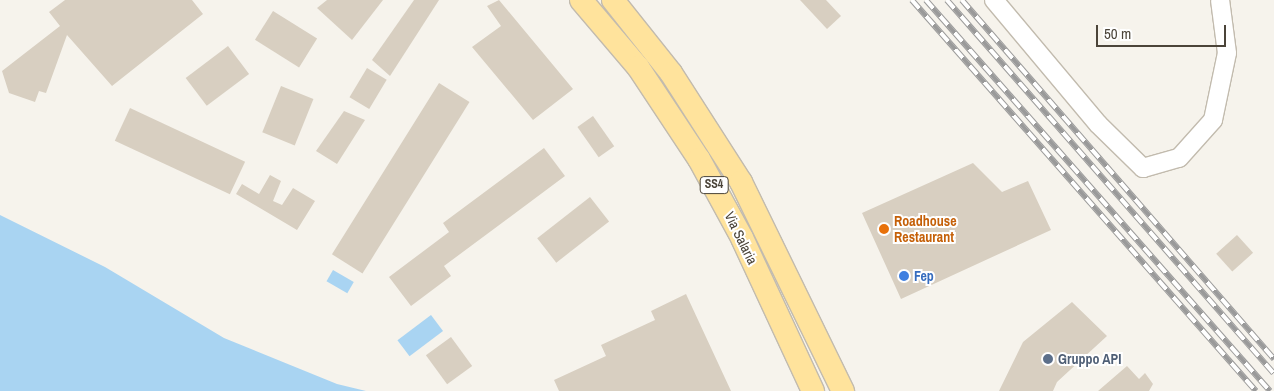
<!DOCTYPE html>
<style>
body{margin:0}
#map{position:relative;width:1274px;height:391px;overflow:hidden;background:#f6f3ec;font-family:"Archivo Narrow",sans-serif}
div>[style]{position:absolute}
.water>*{inset:0;background:#a9d4f2;transform-origin:0 0}
.building>*{inset:0;background:#d8cfc1;transform-origin:0 0}
.roads{filter:drop-shadow(1px 0 #c2bbae) drop-shadow(-1px 0 #c2bbae) drop-shadow(0 1px #c2bbae) drop-shadow(0 -1px #c2bbae)}
.minor>*{height:18px;margin:-9px;padding:0 9px;transform-origin:9px;border-radius:9px;background:#fff}
.major>*{height:22px;margin:-11px;padding:0 11px;transform-origin:11px;border-radius:11px;background:#ffe39c}
.rail>*{height:5.5px;margin-top:-2.75px;transform-origin:0;background:repeating-linear-gradient(90deg,#fff 0 11px,#9a9a9a 0 22px);box-sizing:border-box;border-block:1px solid #9a9a9a}
.dots>*{width:14px;height:14px;translate:-50% -50%;box-sizing:border-box;border:2px solid #fff;border-radius:50%}
span{translate:-50% -50%;white-space:nowrap;text-align:center;line-height:1.15;-webkit-text-stroke:4px #fff;paint-order:stroke}
.shield-label span{padding:1px 4px;background:#fff;border:1px solid;border-radius:4px;-webkit-text-stroke-width:0}
.shield-label{font-size:12px;color:#4b4439;font-weight:700}
.food-label{font-size:14px;color:#c56008;font-weight:700}
.left{translate:0 -50%;text-align:left}
.street-label{font-size:14px;color:#4b4439}
.shop-label{font-size:14px;color:#366cbe;font-weight:700}
.service-label{font-size:14px;color:#4e5e75;font-weight:700}
.scale{position:absolute;left:1096px;top:25px;width:130px;height:22px;box-sizing:border-box;border:2px solid #4b4439;border-top:0;padding-left:6px;font-size:15px;line-height:18px;white-space:nowrap;color:#4b4439;-webkit-text-stroke:4px #fff;paint-order:stroke}
</style>
<div id="map">
<div class="water">
<div style="clip-path:polygon(0 215px,105px 267px,224px 338px,337px 384px,366px 391px,0 391px)"></div>
<div style="left:333px;top:270px;width:24px;height:13px;rotate:30deg"></div>
<div style="left:431px;top:315px;width:20px;height:42px;rotate:53deg"></div>
</div>
<div class="building">
<div style="clip-path:polygon(65px 0,192px 0,203px 14px,112px 86px,67px 35px,46px 93px,39px 91px,35px 102px,9px 93px,2px 71px,60px 26px,49px 12px)"></div>
<div style="clip-path:polygon(327px 0,383px 0,352px 40px,317px 8px)"></div>
<div style="clip-path:polygon(414px 0,439px 0,390px 76px,372px 60px)"></div>
<div style="clip-path:polygon(499px 0,573px 89px,533px 120px,472px 47px,501px 26px,487px 6px)"></div>
<div style="clip-path:polygon(800px 0,826px 0,841px 16px,827px 29px)"></div>
<div style="left:273px;top:11px;width:52px;height:34px;rotate:32deg"></div>
<div style="left:228px;top:46px;width:35px;height:53px;rotate:53deg"></div>
<div style="left:367px;top:68px;width:23px;height:34px;rotate:31deg"></div>
<div style="left:439px;top:83px;width:36px;height:202px;rotate:32deg"></div>
<div style="left:281px;top:86px;width:35px;height:50px;rotate:22deg"></div>
<div style="left:130px;top:108px;width:127px;height:36px;rotate:25deg"></div>
<div style="clip-path:polygon(344px 111px,365px 120px,337px 164px,316px 151px)"></div>
<div style="left:593px;top:116px;width:37px;height:19px;rotate:55deg"></div>
<div style="clip-path:polygon(544px 148px,565px 176px,444px 266px,451px 276px,411px 306px,389px 277px,449px 232px,443px 223px)"></div>
<div style="clip-path:polygon(973px 163px,1002px 192px,1028px 181px,1051px 230px,901px 299px,862px 213px)"></div>
<div style="clip-path:polygon(270px 175px,281px 181px,273px 201px,282px 205px,293px 188px,315px 201px,297px 230px,236px 194px,242px 184px,259px 194px)"></div>
<div style="left:590px;top:197px;width:31px;height:67px;rotate:52deg"></div>
<div style="left:1237px;top:235px;width:24px;height:28px;rotate:48deg"></div>
<div style="clip-path:polygon(686px 294px,731px 391px,559px 391px,554px 380px,606px 356px,601px 345px,655px 320px,651px 311px)"></div>
<div style="clip-path:polygon(1072px 302px,1107px 336px,1057px 382px,1053px 391px,999px 391px,1023px 342px)"></div>
<div style="left:451px;top:337px;width:36px;height:31px;rotate:54deg"></div>
<div style="clip-path:polygon(1127px 366px,1139px 379px,1145px 373px,1153px 384px,1149px 391px,1098px 391px)"></div>
</div>
<div class="roads">
<div class="minor">
<div style="left:994px;top:0;width:162px;rotate:50deg"></div>
<div style="left:1098px;top:124px;width:63px;rotate:44.4deg"></div>
<div style="left:1143px;top:168px;width:37px;rotate:-16deg"></div>
<div style="left:1179px;top:158px;width:51px;rotate:-48.2deg"></div>
<div style="left:1213px;top:120px;width:68px;rotate:-78.2deg"></div>
<div style="left:1227px;top:53px;width:53px;rotate:-97.5deg"></div>
</div>
<div class="major">
<div style="left:581px;top:0;width:88px;rotate:49.6deg"></div>
<div style="left:638px;top:67px;width:110px;rotate:56.5deg"></div>
<div style="left:699px;top:159px;width:90px;rotate:61.4deg"></div>
<div style="left:742px;top:238px;width:169px;rotate:65.1deg"></div>
<div style="left:613px;top:0;width:93px;rotate:51.5deg"></div>
<div style="left:671px;top:73px;width:130px;rotate:57.3deg"></div>
<div style="left:741px;top:182px;width:233px;rotate:64deg"></div>
</div>
</div>
<div class="rail">
<div style="left:912px;top:0;width:521px;rotate:48.66deg"></div>
<div style="left:926px;top:0;width:521px;rotate:48.66deg"></div>
<div style="left:947px;top:0;width:496px;rotate:48.8deg"></div>
<div style="left:962px;top:0;width:476px;rotate:49deg"></div>
</div>
<div class="dots">
<div style="left:884px;top:229px;background:#e8710a"></div>
<div style="left:904px;top:276px;background:#3f7fe0"></div>
<div style="left:1048px;top:359px;background:#5c6f8a"></div>
</div>
<div class="shield-label">
<span style="left:714px;top:185px">SS4</span>
</div>
<div class="food-label">
<span class="left" style="left:894px;top:229px">Roadhouse<br>Restaurant</span>
</div>
<div class="street-label">
<span style="left:741px;top:238px;rotate:64deg">Via Salaria</span>
</div>
<div class="shop-label">
<span class="left" style="left:914px;top:276px">Fep</span>
</div>
<div class="service-label">
<span class="left" style="left:1058px;top:359px">Gruppo API</span>
</div>
<div class="scale">50 m</div>
</div>
